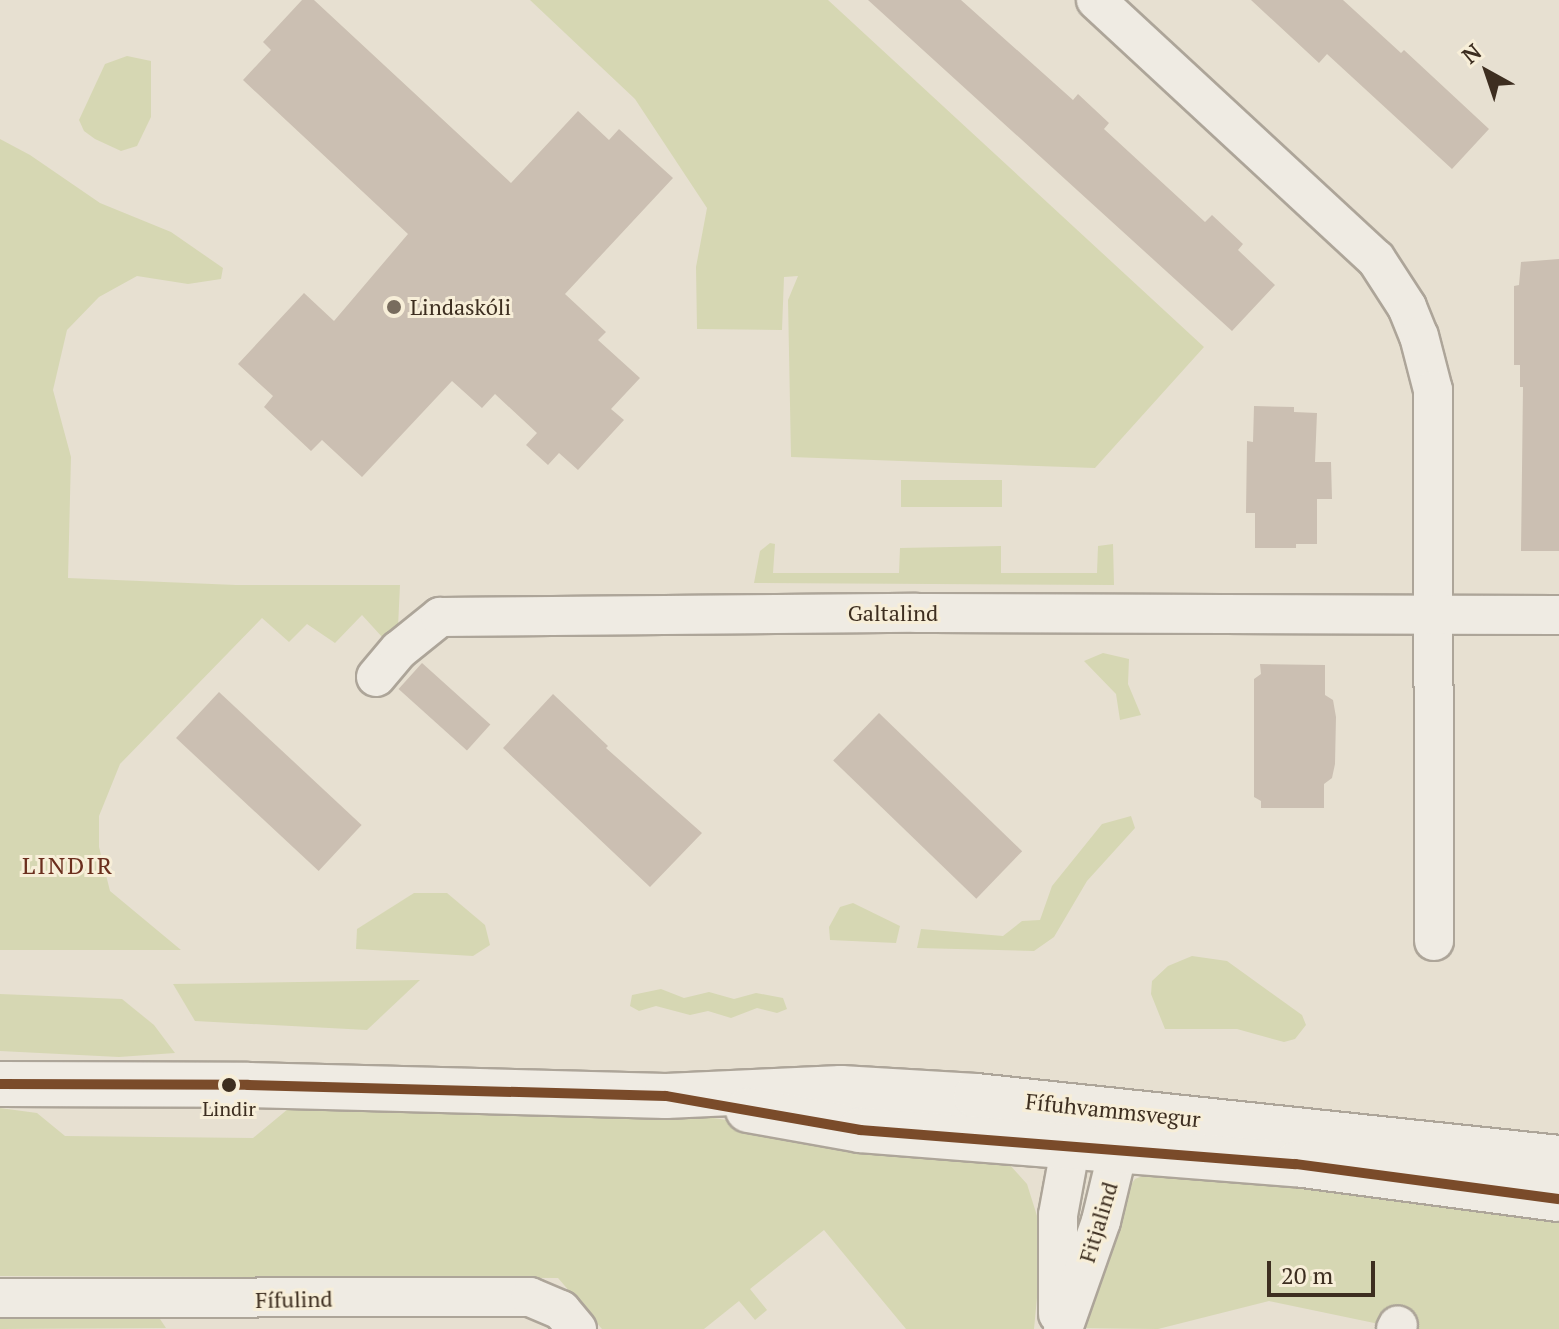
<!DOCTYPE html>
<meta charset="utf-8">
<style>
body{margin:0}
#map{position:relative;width:1559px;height:1329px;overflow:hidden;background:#e7e0d1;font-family:"PT Serif",serif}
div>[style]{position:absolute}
.green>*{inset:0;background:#d6d7b3;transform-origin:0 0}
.building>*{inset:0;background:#cbbfb2;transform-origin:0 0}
.roads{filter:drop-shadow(2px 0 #ada599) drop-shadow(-2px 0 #ada599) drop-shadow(0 2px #ada599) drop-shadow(0 -2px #ada599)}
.minor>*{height:38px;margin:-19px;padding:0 19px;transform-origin:19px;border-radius:19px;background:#efebe3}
.secondary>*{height:44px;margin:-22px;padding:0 22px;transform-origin:22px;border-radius:22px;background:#efebe3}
.bus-1>*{height:10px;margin:-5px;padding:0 5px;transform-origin:5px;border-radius:5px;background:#7a4b2a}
.dots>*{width:22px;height:22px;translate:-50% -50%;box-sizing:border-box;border:4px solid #f7eed8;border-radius:50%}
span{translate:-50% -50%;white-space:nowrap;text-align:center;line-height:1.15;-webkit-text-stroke:6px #f7eed8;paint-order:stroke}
.bus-label{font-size:20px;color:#3d2e20}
.poi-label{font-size:22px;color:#3d2e20}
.left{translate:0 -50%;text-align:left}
.street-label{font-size:22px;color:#3d2e20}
.neighbourhood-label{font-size:24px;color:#6b2e1e;letter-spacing:2px}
.north{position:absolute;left:1447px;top:32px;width:80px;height:80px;-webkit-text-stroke:6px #f7eed8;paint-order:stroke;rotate:320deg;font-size:22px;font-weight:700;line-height:32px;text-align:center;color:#3d2e20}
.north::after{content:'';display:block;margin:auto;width:28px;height:36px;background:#3d2e20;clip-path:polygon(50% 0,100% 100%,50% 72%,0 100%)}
.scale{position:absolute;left:1267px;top:1261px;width:108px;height:36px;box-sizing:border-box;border:4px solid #3d2e20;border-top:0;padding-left:10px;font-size:24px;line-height:28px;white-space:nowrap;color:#3d2e20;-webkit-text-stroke:6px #f7eed8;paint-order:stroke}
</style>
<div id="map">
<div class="green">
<div style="clip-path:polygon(530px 0,828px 0,1204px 347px,1095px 468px,791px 457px,788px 300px,798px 276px,784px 277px,782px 330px,697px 329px,696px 267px,707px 208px,635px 99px)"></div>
<div style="clip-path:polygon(127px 56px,151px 61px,151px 117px,137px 146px,121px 151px,95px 139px,84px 131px,79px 120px,105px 64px)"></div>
<div style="clip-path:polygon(0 139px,30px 155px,100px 203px,171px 232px,223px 268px,221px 279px,188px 284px,137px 276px,99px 297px,67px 330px,53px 390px,71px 457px,68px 578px,236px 585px,400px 585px,398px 627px,383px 638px,362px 615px,335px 643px,307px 624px,289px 642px,262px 618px,120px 764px,99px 816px,99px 847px,110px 891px,181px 950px,0 950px)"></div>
<div style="left:1002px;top:480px;width:27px;height:101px;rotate:90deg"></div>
<div style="clip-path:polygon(770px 543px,775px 544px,773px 573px,899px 573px,900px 548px,1001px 546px,1001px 573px,1097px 573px,1098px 546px,1113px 544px,1114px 585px,754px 583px,760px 551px)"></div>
<div style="clip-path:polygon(1103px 653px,1129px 659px,1128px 684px,1141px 715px,1120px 720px,1116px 694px,1084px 661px)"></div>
<div style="clip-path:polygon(1131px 816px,1135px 828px,1087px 881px,1054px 937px,1034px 951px,917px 948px,921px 929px,1003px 936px,1022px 921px,1040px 920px,1052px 886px,1102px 824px)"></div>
<div style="clip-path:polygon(414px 893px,447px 893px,485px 925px,490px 945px,473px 956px,356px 949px,357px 929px)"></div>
<div style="clip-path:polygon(853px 903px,900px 926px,896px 943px,830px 940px,829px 927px,840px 907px)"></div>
<div style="clip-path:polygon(1192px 956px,1227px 961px,1302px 1015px,1306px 1025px,1295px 1039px,1284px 1042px,1237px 1029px,1165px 1029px,1151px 994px,1152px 981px,1168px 966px)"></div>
<div style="clip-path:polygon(420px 980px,367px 1030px,195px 1021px,173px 984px)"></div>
<div style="clip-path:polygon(661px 989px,684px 998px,709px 992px,734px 999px,756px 993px,783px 998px,787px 1009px,777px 1013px,757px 1008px,731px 1018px,708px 1011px,690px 1015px,656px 1006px,639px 1011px,630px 1006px,632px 995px)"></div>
<div style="clip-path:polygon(0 994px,122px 999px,154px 1025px,175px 1053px,119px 1057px,0 1051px)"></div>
<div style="clip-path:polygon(0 1108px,37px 1113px,65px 1136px,253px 1138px,288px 1109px,707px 1117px,1008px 1163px,1027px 1184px,1043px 1235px,1034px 1329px,906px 1329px,824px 1230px,750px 1289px,767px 1310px,755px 1320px,739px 1301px,704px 1329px,602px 1329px,558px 1278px,0 1276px)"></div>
<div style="clip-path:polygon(1153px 1172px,1559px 1209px,1559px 1329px,1403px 1329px,1269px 1301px,1158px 1329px,1077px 1328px,1123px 1196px,1135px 1179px)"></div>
<div style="clip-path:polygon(0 1316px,160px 1319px,166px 1328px,0 1329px)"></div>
</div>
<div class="building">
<div style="clip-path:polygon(302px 0,314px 0,511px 183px,578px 111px,609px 140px,619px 129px,673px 178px,565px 294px,606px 332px,598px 340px,640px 378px,611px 409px,624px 420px,578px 470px,559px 453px,548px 465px,526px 445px,537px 433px,495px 394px,482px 408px,452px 381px,362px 477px,322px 440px,311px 451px,264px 407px,273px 396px,238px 364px,304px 293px,334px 321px,408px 234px,243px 80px,271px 50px,263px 42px)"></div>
<div style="clip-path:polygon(868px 0,961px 0,1073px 100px,1078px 94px,1109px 123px,1104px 129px,1205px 222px,1212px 215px,1243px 244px,1238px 250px,1275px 285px,1232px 331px)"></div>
<div style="clip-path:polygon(1251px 0,1343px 0,1401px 53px,1404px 50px,1489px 129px,1452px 169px,1327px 54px,1319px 63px)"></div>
<div style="clip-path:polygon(1559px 259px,1559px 551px,1521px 551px,1523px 387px,1520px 387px,1520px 365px,1514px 365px,1514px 286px,1519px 285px,1521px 262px)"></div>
<div style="clip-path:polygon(1254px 406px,1294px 407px,1294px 412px,1317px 413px,1315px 462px,1331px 462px,1332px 499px,1317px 499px,1317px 544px,1296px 544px,1296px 548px,1255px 548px,1255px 513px,1246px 513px,1247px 441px,1253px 442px)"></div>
<div style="left:422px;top:663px;width:92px;height:35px;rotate:42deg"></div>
<div style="clip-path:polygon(1260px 664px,1325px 665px,1325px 695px,1333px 700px,1336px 717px,1335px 764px,1332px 778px,1324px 784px,1324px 808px,1261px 808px,1261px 801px,1254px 797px,1254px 679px,1261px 674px)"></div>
<div style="left:219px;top:692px;width:195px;height:63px;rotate:43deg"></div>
<div style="clip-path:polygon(553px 694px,608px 746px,606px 748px,702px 833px,650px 887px,503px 748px)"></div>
<div style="left:879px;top:713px;width:199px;height:66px;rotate:44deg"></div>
</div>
<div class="roads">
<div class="minor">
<div style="left:1096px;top:0;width:381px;rotate:42.8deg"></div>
<div style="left:1376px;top:259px;width:57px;rotate:57.1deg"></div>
<div style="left:1407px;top:307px;width:31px;rotate:68deg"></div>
<div style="left:1419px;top:336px;width:56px;rotate:75.5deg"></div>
<div style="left:1433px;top:390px;width:551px;rotate:89.9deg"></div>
<div style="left:376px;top:677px;width:35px;rotate:-50deg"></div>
<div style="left:399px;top:650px;width:53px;rotate:-38.8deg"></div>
<div style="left:440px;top:617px;width:476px;rotate:-0.5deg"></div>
<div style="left:916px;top:613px;width:643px;rotate:0.18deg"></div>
<div style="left:0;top:1298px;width:530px;rotate:-0.11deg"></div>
<div style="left:530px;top:1297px;width:34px;rotate:23deg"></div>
<div style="left:561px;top:1310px;width:25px;rotate:50deg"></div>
<div style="left:1058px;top:1314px;width:99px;rotate:-90deg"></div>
<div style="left:1058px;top:1215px;width:100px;rotate:-79.6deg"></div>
<div style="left:1063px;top:1329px;width:114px;rotate:-70.6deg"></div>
<div style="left:1101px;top:1221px;width:103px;rotate:-76.5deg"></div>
<div style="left:1396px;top:1329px;width:4px;rotate:-63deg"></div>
</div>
<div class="secondary">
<div style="left:0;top:1084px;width:248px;rotate:0.2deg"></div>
<div style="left:248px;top:1085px;width:418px;rotate:1.5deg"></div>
<div style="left:666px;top:1096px;width:175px;rotate:-2.6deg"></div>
<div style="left:841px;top:1088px;width:135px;rotate:3.4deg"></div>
<div style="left:976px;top:1096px;width:586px;rotate:6.07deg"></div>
<div style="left:748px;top:1110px;width:114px;rotate:10.1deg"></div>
<div style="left:860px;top:1130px;width:437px;rotate:4.5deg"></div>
<div style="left:1296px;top:1164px;width:265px;rotate:7.6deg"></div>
</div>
</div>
<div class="bus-1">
<div style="left:0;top:1084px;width:248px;rotate:0.2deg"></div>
<div style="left:248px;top:1085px;width:418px;rotate:1.5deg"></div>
<div style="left:666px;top:1096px;width:197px;rotate:9.9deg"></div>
<div style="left:860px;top:1130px;width:437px;rotate:4.5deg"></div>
<div style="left:1296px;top:1164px;width:265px;rotate:7.6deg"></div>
</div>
<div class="dots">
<div style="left:394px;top:307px;background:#786c5e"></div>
<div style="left:229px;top:1085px;background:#3d2e20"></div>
</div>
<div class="bus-label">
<span style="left:229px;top:1108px">Lindir</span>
</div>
<div class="poi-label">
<span class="left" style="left:410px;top:307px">Lindaskóli</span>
</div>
<div class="street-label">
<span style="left:893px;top:613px">Galtalind</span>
<span style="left:1113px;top:1110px;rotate:6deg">Fífuhvammsvegur</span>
<span style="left:1098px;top:1222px;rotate:-73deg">Fitjalind</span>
<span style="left:294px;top:1299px;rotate:-1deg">Fífulind</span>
</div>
<div class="neighbourhood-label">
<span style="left:68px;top:866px">LINDIR</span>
</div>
<div class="north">N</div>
<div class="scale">20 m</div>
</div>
